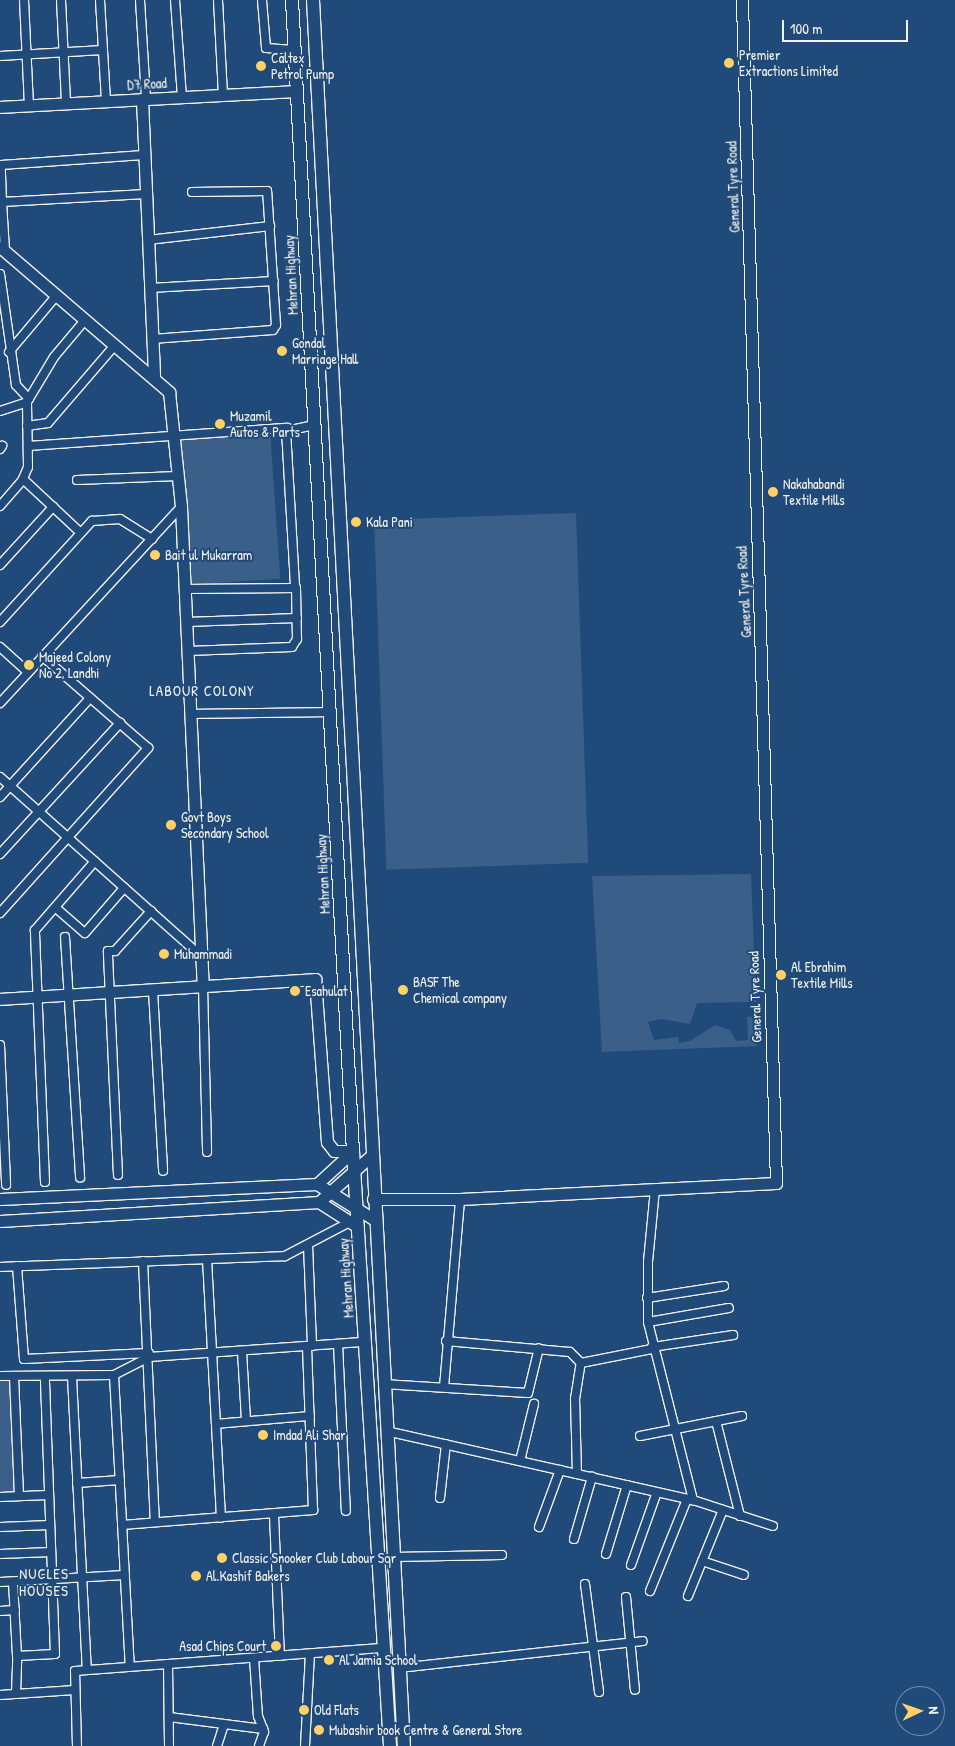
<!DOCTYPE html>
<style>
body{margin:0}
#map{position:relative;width:955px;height:1746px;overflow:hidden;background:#1f4a7a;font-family:"Patrick Hand",sans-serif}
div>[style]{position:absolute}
.green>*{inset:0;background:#3a5f88;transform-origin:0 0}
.roads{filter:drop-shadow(1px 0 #f4f1e8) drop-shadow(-1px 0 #f4f1e8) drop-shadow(0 1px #f4f1e8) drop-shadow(0 -1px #f4f1e8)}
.street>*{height:8px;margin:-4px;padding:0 4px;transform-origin:4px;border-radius:4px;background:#1f4a7a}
.secondary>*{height:11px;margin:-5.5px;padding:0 5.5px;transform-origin:5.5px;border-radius:5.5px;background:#1f4a7a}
.primary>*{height:12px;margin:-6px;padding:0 6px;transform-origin:6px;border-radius:6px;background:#1f4a7a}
.dots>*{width:14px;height:14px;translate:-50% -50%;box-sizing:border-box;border:2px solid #1f4a7a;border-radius:50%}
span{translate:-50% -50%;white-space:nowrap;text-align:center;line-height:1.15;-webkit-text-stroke:4px #1f4a7a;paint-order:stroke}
.poi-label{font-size:14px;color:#f4f1e8}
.left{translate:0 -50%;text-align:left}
.right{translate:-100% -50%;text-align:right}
.street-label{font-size:14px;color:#f4f1e8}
.neighbourhood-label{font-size:15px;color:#f4f1e8;letter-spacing:1px}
.north{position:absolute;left:895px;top:1686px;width:50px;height:50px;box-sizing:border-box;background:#1f4a7a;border:1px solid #748da6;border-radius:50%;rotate:87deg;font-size:14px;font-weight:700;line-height:20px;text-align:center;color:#f4f1e8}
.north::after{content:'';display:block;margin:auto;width:18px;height:22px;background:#ffd166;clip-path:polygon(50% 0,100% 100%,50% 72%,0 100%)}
.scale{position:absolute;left:782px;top:20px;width:126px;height:22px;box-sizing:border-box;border:2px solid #f4f1e8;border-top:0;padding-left:6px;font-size:15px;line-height:18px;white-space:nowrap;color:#f4f1e8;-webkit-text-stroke:4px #1f4a7a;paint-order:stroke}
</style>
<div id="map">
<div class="green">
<div style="left:270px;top:431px;width:148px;height:89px;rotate:86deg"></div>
<div style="left:576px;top:513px;width:350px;height:202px;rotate:88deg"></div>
<div style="clip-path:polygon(751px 874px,756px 1002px,697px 1003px,690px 1024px,661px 1019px,648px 1022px,654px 1040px,678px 1037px,679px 1043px,690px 1041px,715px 1025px,730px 1030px,736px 1041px,748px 1040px,747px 1017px,756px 1016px,757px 1046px,602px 1052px,592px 876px)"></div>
<div style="clip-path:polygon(0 1379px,10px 1379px,17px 1493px,0 1494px)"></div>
</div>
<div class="roads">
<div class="street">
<div style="left:24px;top:0;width:106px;rotate:87.3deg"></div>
<div style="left:61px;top:0;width:103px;rotate:87.2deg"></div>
<div style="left:100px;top:0;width:101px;rotate:86.6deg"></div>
<div style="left:140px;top:0;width:99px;rotate:86.5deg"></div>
<div style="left:175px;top:0;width:97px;rotate:85.9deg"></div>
<div style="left:218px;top:0;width:95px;rotate:87deg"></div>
<div style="left:262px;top:0;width:48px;rotate:85.2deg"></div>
<div style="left:266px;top:48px;width:28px;rotate:4deg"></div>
<div style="left:0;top:56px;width:103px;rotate:-3.3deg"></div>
<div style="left:2px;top:202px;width:37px;rotate:-92deg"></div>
<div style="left:1px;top:165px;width:143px;rotate:-4deg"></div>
<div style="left:148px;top:240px;width:123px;rotate:-6.5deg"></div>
<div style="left:5px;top:250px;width:48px;rotate:-93.6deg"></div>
<div style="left:2px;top:202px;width:144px;rotate:-3.2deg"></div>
<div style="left:0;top:274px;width:112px;rotate:81.8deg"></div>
<div style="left:16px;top:385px;width:19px;rotate:47deg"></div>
<div style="left:150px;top:288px;width:124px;rotate:-3.2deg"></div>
<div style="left:152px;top:339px;width:121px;rotate:-4.3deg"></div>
<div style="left:273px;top:330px;width:6px;rotate:-59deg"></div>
<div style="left:276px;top:325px;width:134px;rotate:-93.8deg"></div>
<div style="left:267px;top:191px;width:75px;rotate:179.2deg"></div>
<div style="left:9px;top:352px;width:75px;rotate:-49.9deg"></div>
<div style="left:0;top:411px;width:28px;rotate:-18deg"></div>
<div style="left:27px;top:402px;width:52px;rotate:-59deg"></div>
<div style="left:54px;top:357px;width:48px;rotate:-50deg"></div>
<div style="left:27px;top:426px;width:21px;rotate:-8deg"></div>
<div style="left:48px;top:423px;width:103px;rotate:-49.3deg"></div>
<div style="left:28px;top:446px;width:260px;rotate:-4deg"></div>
<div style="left:0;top:449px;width:4px;rotate:-56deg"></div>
<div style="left:23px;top:479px;width:79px;rotate:43deg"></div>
<div style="left:77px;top:480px;width:101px;rotate:-2.3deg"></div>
<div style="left:0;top:506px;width:33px;rotate:-49deg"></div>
<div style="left:22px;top:481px;width:15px;rotate:-67deg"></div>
<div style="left:28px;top:467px;width:65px;rotate:-90.9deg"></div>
<div style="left:0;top:565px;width:79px;rotate:-47.6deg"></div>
<div style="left:295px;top:586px;width:155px;rotate:-93.3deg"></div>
<div style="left:286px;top:431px;width:29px;rotate:-12deg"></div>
<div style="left:185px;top:589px;width:111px;rotate:-0.5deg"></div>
<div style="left:296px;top:588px;width:51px;rotate:88.9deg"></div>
<div style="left:297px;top:639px;width:9px;rotate:122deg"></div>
<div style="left:292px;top:647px;width:104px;rotate:177.8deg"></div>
<div style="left:0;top:622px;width:137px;rotate:-47.7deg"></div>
<div style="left:92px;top:521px;width:28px;rotate:-4deg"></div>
<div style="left:120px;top:519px;width:38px;rotate:32deg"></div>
<div style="left:186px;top:622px;width:111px;rotate:-2.1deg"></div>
<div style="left:0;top:647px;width:38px;rotate:42deg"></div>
<div style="left:0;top:703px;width:267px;rotate:-47.3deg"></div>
<div style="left:191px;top:714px;width:138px;rotate:-0.8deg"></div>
<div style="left:0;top:777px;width:269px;rotate:41.7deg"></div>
<div style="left:0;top:797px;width:134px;rotate:-47.7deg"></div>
<div style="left:0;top:854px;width:178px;rotate:-47.5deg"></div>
<div style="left:56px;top:908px;width:38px;rotate:41deg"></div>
<div style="left:85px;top:933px;width:60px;rotate:-49.1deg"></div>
<div style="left:0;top:913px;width:222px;rotate:-48.1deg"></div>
<div style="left:148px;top:748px;width:140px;rotate:-139deg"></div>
<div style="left:65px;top:937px;width:241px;rotate:86.4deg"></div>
<div style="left:203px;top:985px;width:167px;rotate:88.6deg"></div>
<div style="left:153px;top:990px;width:181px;rotate:86.8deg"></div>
<div style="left:0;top:1045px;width:140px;rotate:87.5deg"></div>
<div style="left:118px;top:1175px;width:224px;rotate:-92.6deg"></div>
<div style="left:108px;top:951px;width:7px"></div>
<div style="left:115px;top:951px;width:54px;rotate:-48deg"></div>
<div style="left:45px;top:1182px;width:252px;rotate:-92.3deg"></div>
<div style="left:35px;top:930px;width:91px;rotate:-49deg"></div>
<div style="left:655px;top:1189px;width:73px;rotate:95.5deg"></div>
<div style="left:648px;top:1262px;width:60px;rotate:90deg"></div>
<div style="left:648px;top:1322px;width:184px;rotate:75.8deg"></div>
<div style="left:308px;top:1245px;width:101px;rotate:87.7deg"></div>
<div style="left:207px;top:1259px;width:259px;rotate:86.9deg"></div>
<div style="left:143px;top:1261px;width:260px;rotate:87.4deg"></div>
<div style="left:17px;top:1266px;width:93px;rotate:85.7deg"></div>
<div style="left:24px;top:1359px;width:125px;rotate:-2.7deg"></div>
<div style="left:0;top:1267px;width:285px;rotate:-2.2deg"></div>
<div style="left:285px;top:1256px;width:73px;rotate:-27.6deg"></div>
<div style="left:647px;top:1298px;width:78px;rotate:-8.9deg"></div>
<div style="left:648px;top:1322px;width:82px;rotate:-9.8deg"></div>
<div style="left:446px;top:1341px;width:124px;rotate:5.1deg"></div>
<div style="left:570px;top:1352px;width:16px;rotate:45deg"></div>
<div style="left:338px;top:1344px;width:167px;rotate:87.3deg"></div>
<div style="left:652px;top:1347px;width:82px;rotate:-8.4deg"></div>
<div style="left:242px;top:1351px;width:70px;rotate:86.7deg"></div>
<div style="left:114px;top:1375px;width:292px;rotate:86.9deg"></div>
<div style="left:0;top:1376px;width:114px;rotate:-0.5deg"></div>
<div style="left:114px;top:1375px;width:39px;rotate:-27deg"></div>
<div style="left:149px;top:1357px;width:217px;rotate:-4deg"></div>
<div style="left:14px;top:1376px;width:120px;rotate:87.6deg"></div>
<div style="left:72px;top:1377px;width:293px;rotate:87.1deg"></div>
<div style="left:383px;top:1384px;width:145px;rotate:3.6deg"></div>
<div style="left:528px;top:1393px;width:46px;rotate:-76.3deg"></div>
<div style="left:444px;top:1387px;width:189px;rotate:-85.1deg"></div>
<div style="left:716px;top:1421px;width:98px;rotate:75.8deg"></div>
<div style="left:216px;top:1424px;width:94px;rotate:-4.9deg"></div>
<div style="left:386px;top:1431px;width:315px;rotate:12.7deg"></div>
<div style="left:693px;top:1500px;width:84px;rotate:18deg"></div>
<div style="left:640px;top:1436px;width:104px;rotate:-11.1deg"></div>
<div style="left:520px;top:1461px;width:59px;rotate:-76.2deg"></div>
<div style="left:577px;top:1474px;width:75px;rotate:-91.5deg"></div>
<div style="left:575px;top:1399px;width:36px;rotate:-81deg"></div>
<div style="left:581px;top:1363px;width:72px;rotate:-11.2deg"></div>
<div style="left:77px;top:1483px;width:43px;rotate:-4deg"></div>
<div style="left:0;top:1497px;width:48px;rotate:-2.4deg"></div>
<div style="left:440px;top:1498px;width:54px;rotate:-83.7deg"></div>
<div style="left:274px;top:1515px;width:141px;rotate:87.6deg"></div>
<div style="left:122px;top:1525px;width:192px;rotate:-4.5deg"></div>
<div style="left:313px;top:1510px;width:164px;rotate:-92.1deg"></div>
<div style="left:0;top:1527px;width:50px;rotate:-2.3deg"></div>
<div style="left:539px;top:1527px;width:61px;rotate:-69.8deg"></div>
<div style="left:574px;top:1539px;width:65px;rotate:-73.8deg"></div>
<div style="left:0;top:1554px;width:51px;rotate:-2.2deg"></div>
<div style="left:606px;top:1554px;width:72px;rotate:-73.1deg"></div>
<div style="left:393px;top:1557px;width:109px;rotate:-1.1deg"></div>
<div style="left:702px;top:1561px;width:44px;rotate:18.4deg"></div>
<div style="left:631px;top:1565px;width:77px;rotate:-70.4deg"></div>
<div style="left:0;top:1582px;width:125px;rotate:-3.2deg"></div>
<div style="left:13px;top:1582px;width:74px;rotate:86.9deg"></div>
<div style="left:17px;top:1656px;width:38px;rotate:-3deg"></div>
<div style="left:55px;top:1654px;width:278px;rotate:-92.1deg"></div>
<div style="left:585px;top:1584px;width:109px;rotate:82.6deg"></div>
<div style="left:650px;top:1591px;width:99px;rotate:-68.1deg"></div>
<div style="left:688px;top:1596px;width:93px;rotate:-67.9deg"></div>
<div style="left:626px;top:1597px;width:93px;rotate:84.5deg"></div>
<div style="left:0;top:1611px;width:15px;rotate:-4deg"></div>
<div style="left:254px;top:1658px;width:58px;rotate:86.1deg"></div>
<div style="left:258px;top:1716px;width:17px;rotate:69deg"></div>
<div style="left:264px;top:1732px;width:15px;rotate:110deg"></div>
<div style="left:168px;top:1664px;width:82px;rotate:89.3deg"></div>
<div style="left:399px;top:1668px;width:245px;rotate:-6.3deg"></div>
<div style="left:16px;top:1694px;width:38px;rotate:-88deg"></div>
<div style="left:0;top:1695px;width:75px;rotate:-3.8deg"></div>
<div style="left:169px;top:1717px;width:95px;rotate:7.3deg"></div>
<div style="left:77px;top:1746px;width:75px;rotate:-91.5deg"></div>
<div style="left:75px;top:1671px;width:310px;rotate:-4.3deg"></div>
<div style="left:217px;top:1746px;width:22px;rotate:-72deg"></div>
<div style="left:305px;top:1746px;width:92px;rotate:-86.9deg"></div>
</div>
<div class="secondary">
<div style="left:142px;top:99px;width:280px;rotate:87.5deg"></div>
<div style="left:0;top:107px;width:296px;rotate:-3.1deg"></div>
<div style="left:0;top:247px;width:223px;rotate:40.6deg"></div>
<div style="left:169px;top:392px;width:116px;rotate:84deg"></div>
<div style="left:181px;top:507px;width:479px;rotate:87.4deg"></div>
<div style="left:0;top:999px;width:316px;rotate:-3.6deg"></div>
<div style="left:315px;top:979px;width:163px;rotate:85.8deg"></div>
<div style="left:327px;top:1142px;width:11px;rotate:52deg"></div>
<div style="left:334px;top:1151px;width:19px"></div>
<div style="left:317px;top:1184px;width:49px;rotate:-42.5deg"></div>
<div style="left:0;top:1199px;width:317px;rotate:-2.7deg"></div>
<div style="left:317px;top:1184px;width:68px;rotate:31.8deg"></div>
<div style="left:373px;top:1199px;width:87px"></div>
<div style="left:460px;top:1199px;width:316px;rotate:-2.9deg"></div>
<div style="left:776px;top:1183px;width:1183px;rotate:-91.65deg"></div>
<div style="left:319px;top:1202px;width:46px;rotate:32.7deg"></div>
<div style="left:0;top:1221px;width:320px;rotate:-3.4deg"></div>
<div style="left:319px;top:1202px;width:71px;rotate:-41.6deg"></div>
</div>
<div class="primary">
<div style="left:292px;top:0;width:1153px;rotate:86.97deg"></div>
<div style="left:353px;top:1151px;width:596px;rotate:86.44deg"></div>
<div style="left:313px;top:0;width:1748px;rotate:87.02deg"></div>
</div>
</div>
<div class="dots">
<div style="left:729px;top:63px;background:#ffd166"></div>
<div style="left:261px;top:66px;background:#ffd166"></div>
<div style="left:282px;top:351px;background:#ffd166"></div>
<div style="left:220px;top:424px;background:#ffd166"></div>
<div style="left:773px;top:492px;background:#ffd166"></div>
<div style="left:356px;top:522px;background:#ffd166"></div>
<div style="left:155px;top:555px;background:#ffd166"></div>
<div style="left:29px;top:665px;background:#ffd166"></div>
<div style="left:171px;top:825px;background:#ffd166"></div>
<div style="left:164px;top:954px;background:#ffd166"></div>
<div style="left:781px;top:975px;background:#ffd166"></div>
<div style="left:403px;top:990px;background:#ffd166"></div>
<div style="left:295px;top:991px;background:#ffd166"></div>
<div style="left:263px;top:1435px;background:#ffd166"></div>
<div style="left:222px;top:1558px;background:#ffd166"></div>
<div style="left:196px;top:1576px;background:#ffd166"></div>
<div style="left:276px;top:1646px;background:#ffd166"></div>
<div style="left:329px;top:1660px;background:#ffd166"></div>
<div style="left:304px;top:1710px;background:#ffd166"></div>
<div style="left:319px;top:1730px;background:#ffd166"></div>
</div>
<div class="poi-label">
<span class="left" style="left:739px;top:63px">Premier<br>Extractions Limited</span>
<span class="left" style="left:271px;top:66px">Caltex<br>Petrol Pump</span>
<span class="left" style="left:292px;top:351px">Gondal<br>Marriage Hall</span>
<span class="left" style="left:230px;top:424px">Muzamil<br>Autos &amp; Parts</span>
<span class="left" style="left:783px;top:492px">Nakahabandi<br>Textile Mills</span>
<span class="left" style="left:366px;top:522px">Kala Pani</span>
<span class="left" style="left:165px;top:555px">Bait ul Mukarram</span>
<span class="left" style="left:39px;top:665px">Majeed Colony<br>No 2, Landhi</span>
<span class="left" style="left:181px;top:825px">Govt Boys<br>Secondary School</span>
<span class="left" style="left:174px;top:954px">Muhammadi</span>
<span class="left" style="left:791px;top:975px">Al Ebrahim<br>Textile Mills</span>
<span class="left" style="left:413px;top:990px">BASF The<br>Chemical company</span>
<span class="left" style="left:305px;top:991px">Esahulat</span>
<span class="left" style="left:273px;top:1435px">Imdad Ali Shar</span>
<span class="left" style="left:232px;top:1558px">Classic Snooker Club Labour Sqr</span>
<span class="left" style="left:206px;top:1576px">Al.Kashif Bakers</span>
<span class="right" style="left:266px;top:1646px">Asad Chips Court</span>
<span class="left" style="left:339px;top:1660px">Al Jamia School</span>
<span class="left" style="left:314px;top:1710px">Old Flats</span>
<span class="left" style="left:329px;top:1730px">Mubashir book Centre &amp; General Store</span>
</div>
<div class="street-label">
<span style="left:147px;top:84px;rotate:-3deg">D7 Road</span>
<span style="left:733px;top:187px;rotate:-92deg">General Tyre Road</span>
<span style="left:291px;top:275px;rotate:-93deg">Mehran Highway</span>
<span style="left:744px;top:592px;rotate:-93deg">General Tyre Road</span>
<span style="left:323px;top:874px;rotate:-93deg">Mehran Highway</span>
<span style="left:755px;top:997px;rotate:-92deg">General Tyre Road</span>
<span style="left:346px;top:1278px;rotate:-94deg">Mehran Highway</span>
</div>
<div class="neighbourhood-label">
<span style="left:202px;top:691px">LABOUR COLONY</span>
<span style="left:44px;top:1582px">NUCLES<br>HOUSES</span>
</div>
<div class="north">N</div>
<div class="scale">100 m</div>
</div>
